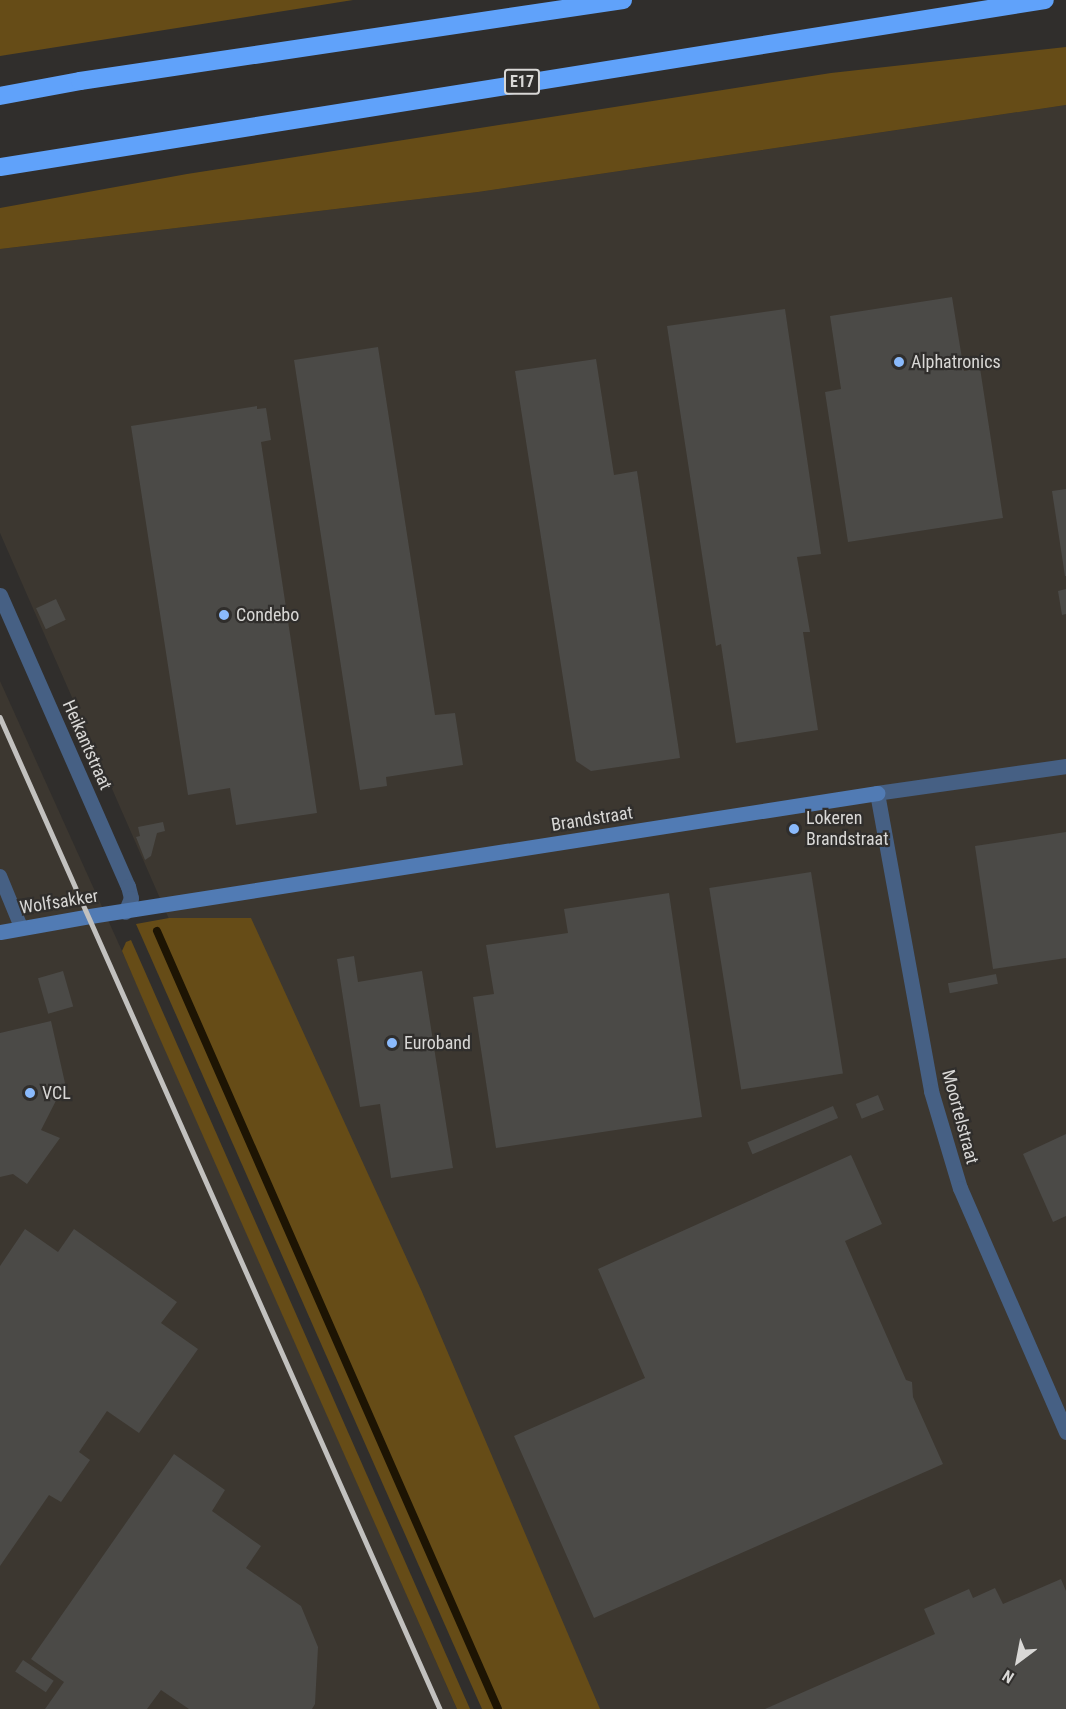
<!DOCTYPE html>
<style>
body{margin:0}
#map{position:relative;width:1066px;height:1709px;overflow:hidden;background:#302e2c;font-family:"Roboto Condensed",sans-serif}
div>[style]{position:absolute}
.built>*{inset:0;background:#3c3730}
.green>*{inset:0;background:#664c17}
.stream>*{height:8px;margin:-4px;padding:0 4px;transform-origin:4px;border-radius:4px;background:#1d1403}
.building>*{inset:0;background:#4b4a47;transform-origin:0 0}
.lane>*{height:14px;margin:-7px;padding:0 7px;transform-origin:7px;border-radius:7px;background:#466084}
.street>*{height:15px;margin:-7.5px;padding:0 7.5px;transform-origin:7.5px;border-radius:7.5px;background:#466084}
.secondary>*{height:15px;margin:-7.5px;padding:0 7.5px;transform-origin:7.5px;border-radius:7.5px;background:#517bb4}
.highway>*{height:18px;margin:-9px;padding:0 9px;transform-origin:9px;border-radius:9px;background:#60a2fa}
.rail>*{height:4.5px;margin:-2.25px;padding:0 2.25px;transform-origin:2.25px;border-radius:2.25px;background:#c2c1bf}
.dots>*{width:16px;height:16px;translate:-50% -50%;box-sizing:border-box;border:3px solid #302e2c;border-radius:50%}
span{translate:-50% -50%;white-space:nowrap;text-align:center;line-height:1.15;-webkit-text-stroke:4.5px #302e2c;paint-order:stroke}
.shield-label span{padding:2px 4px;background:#302e2c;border:2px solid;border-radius:4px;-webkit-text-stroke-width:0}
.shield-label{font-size:16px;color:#d9d8d6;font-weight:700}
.poi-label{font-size:18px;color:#d9d8d6}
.left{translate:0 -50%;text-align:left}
.street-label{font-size:18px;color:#d9d8d6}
.north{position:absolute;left:988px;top:1631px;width:60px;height:60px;-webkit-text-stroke:4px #302e2c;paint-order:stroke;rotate:212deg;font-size:16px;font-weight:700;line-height:24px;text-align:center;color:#d9d8d6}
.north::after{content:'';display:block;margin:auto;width:21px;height:27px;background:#d9d8d6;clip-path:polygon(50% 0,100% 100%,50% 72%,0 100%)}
</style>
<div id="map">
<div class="built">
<div style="clip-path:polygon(1066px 105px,1066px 1709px,515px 1709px,0 533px,0 249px,478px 192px)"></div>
<div style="clip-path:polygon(0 681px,122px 951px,457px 1709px,0 1709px)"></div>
</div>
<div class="green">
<div style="clip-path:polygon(0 0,353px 0,0 56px)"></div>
<div style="clip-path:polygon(1066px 47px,1066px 105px,478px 192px,0 249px,0 208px,187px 174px,831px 73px)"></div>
<div style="clip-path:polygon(169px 918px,251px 918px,422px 1292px,600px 1709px,482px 1709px,136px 924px)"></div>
<div style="clip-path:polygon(131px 940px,270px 1255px,470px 1709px,457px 1709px,153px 1023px,122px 951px,126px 942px)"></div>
</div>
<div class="stream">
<div style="left:157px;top:931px;width:849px;rotate:66.33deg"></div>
</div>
<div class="building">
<div style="clip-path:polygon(952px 297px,964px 371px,980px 368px,1003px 518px,848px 542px,825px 392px,841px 389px,830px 316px)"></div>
<div style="clip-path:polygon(785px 309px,821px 554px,797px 557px,810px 632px,803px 632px,818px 730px,736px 743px,721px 644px,716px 646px,667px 326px)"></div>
<div style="clip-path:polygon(378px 347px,435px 715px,455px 713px,463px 765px,386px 777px,387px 786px,360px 790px,294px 360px)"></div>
<div style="clip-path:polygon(596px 359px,614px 475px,637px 471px,680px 758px,591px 771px,576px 761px,515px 371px)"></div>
<div style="clip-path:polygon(257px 406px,257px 409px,266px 408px,271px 440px,261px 442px,317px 813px,236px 825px,230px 788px,188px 795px,131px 426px)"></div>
<div style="clip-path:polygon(1066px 489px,1066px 576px,1065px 576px,1052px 491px)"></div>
<div style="clip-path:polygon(1066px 589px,1066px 614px,1062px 615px,1058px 591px)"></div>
<div style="left:56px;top:599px;width:23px;height:22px;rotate:65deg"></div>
<div style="clip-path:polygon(163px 822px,165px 831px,157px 833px,151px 856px,145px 860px,136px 837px,140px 836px,138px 827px)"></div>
<div style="clip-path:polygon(1066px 832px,1066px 958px,993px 969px,975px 846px)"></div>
<div style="left:811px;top:872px;width:204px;height:103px;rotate:81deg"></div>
<div style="clip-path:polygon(669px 893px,702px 1117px,496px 1148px,473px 997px,494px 994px,486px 945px,568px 933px,564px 909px)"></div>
<div style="clip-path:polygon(354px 956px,358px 982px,422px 971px,453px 1168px,391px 1178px,380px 1104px,360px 1107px,337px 959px)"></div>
<div style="left:63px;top:971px;width:37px;height:26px;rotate:74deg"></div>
<div style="left:996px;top:974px;width:10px;height:49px;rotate:79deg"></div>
<div style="clip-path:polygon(51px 1021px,65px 1083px,41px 1130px,60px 1138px,27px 1184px,13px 1174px,0 1177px,0 1033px)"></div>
<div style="left:878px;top:1095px;width:16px;height:24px;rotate:68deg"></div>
<div style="left:833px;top:1106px;width:13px;height:93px;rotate:67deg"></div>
<div style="clip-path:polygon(1066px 1134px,1066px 1216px,1053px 1222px,1023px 1154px)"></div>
<div style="clip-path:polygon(851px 1155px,882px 1224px,845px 1241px,906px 1380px,912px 1382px,913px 1397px,943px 1464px,594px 1618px,514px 1436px,645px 1378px,598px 1269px)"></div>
<div style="clip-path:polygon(25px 1229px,58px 1252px,74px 1229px,177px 1302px,161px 1323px,198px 1349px,139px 1433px,107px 1411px,79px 1452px,90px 1460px,61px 1502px,49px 1495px,0 1566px,0 1266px)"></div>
<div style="clip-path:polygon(174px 1454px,225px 1490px,212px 1511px,261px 1546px,246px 1568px,301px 1606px,318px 1647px,315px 1704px,312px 1709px,189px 1709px,161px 1690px,147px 1709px,45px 1709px,64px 1682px,31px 1659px)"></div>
<div style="clip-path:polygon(1061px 1579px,1066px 1591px,1066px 1709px,765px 1709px,935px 1634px,924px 1609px,969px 1589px,973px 1598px,995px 1588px,1003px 1604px)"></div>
<div style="left:23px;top:1660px;width:37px;height:14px;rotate:34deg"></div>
</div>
<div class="lane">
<div style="left:0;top:876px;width:55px;rotate:67.6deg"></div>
</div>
<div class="street">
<div style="left:0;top:595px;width:318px;rotate:66.3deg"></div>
<div style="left:128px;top:886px;width:12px;rotate:76deg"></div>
<div style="left:131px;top:898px;width:15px;rotate:113deg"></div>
<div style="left:1066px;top:766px;width:191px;rotate:171.9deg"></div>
<div style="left:877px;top:793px;width:303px;rotate:79.7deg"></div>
<div style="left:931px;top:1091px;width:101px;rotate:73.4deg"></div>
<div style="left:960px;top:1188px;width:266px;rotate:66.5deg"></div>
</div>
<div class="secondary">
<div style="left:0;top:932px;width:91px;rotate:-10.1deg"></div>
<div style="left:90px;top:916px;width:797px;rotate:-8.88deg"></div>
</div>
<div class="highway">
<div style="left:0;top:96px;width:81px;rotate:-10.6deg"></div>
<div style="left:80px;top:81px;width:549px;rotate:-8.48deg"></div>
<div style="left:0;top:167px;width:1058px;rotate:-9.08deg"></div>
</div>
<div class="rail">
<div style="left:0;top:717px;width:1085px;rotate:66.08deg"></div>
</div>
<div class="dots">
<div style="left:899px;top:362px;background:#8abafc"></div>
<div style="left:224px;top:615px;background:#8abafc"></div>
<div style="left:794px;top:829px;background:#8abafc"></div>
<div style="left:392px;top:1043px;background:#8abafc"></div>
<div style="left:30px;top:1093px;background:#8abafc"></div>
</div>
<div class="shield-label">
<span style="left:522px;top:82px">E17</span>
</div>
<div class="poi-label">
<span class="left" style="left:911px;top:362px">Alphatronics</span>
<span class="left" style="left:236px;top:615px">Condebo</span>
<span class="left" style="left:806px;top:829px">Lokeren<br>Brandstraat</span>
<span class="left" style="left:404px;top:1043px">Euroband</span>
<span class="left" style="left:42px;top:1093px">VCL</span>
</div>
<div class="street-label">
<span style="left:87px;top:745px;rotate:66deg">Heikantstraat</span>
<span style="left:592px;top:819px;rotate:-9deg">Brandstraat</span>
<span style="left:59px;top:902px;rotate:-9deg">Wolfsakker</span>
<span style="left:960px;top:1117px;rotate:75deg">Moortelstraat</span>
</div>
<div class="north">N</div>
</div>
